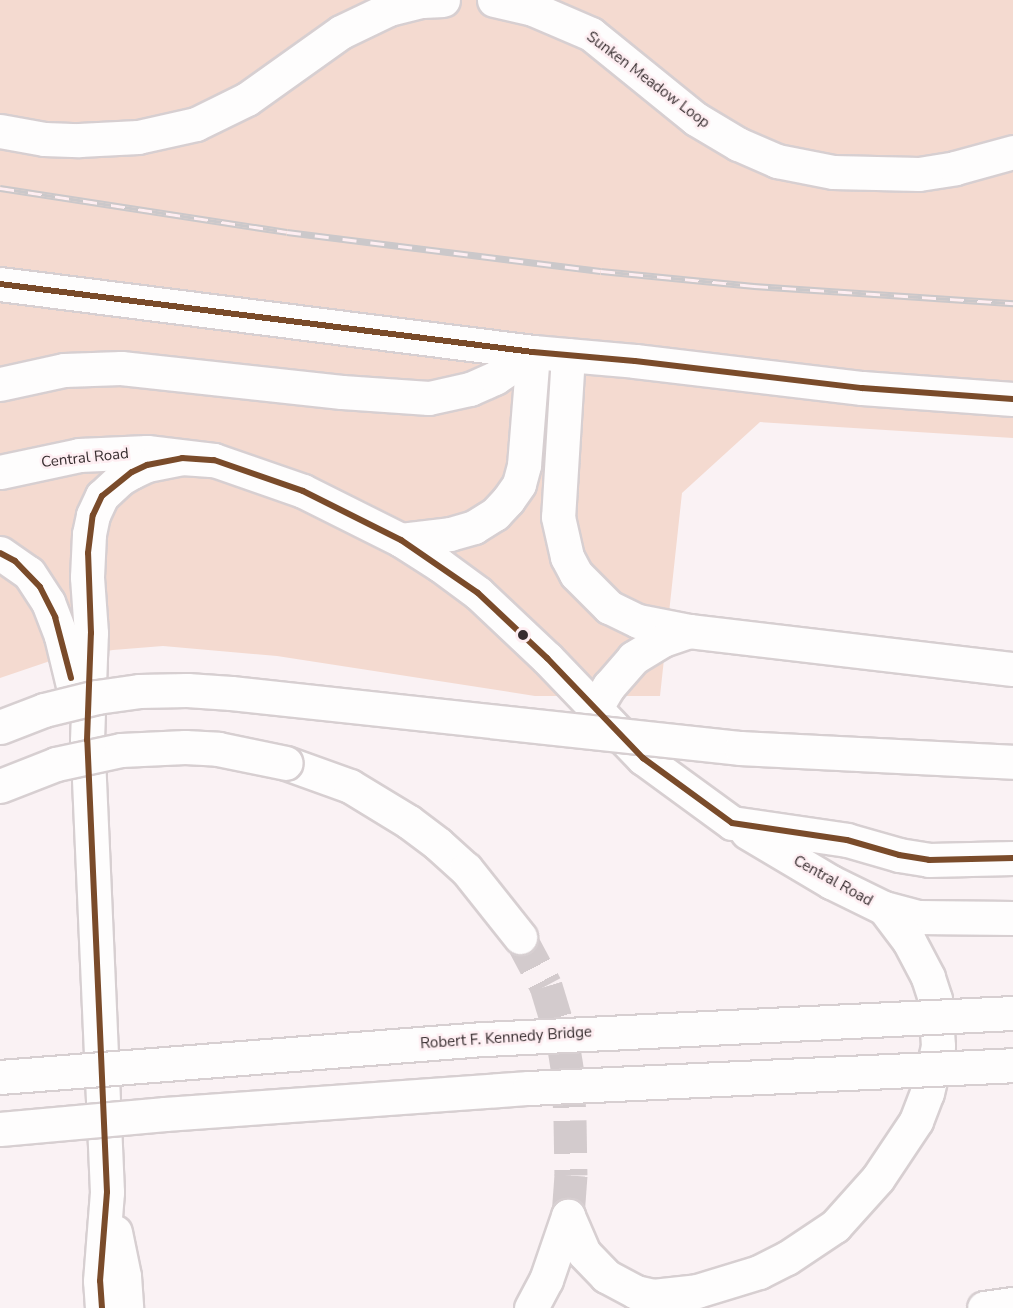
<!DOCTYPE html>
<style>
body{margin:0}
#map{position:relative;width:1013px;height:1308px;overflow:hidden;background:#faf2f4;font-family:"Nunito Sans",sans-serif}
div>[style]{position:absolute}
.green>*{inset:0;background:#f4dad0}
.highway-tunnel>*{height:33px;margin-top:-16.5px;transform-origin:0;background:repeating-linear-gradient(90deg,#d3cbcd 0 33px,transparent 0 49px)}
.roads{filter:drop-shadow(2px 0 #d7cfd1) drop-shadow(-2px 0 #d7cfd1) drop-shadow(0 2px #d7cfd1) drop-shadow(0 -2px #d7cfd1)}
.minor>*{height:33px;margin:-16.5px;padding:0 16.5px;transform-origin:16.5px;border-radius:16.5px;background:#fefdfd}
.highway>*{height:33px;margin:-16.5px;padding:0 16.5px;transform-origin:16.5px;border-radius:16.5px;background:#fefdfd}
.rail>*{height:7px;margin-top:-3.5px;transform-origin:0;background:repeating-linear-gradient(90deg,#feeef2 0 14px,#cbc8ca 0 28px);box-sizing:border-box;border-block:2px solid #cbc8ca}
.bridges{filter:drop-shadow(2px 0 #d7cfd1) drop-shadow(-2px 0 #d7cfd1) drop-shadow(0 2px #d7cfd1) drop-shadow(0 -2px #d7cfd1)}
.highway-bridge>*{height:33px;margin:-16.5px;padding:0 16.5px;transform-origin:16.5px;border-radius:16.5px;background:#fefdfd}
.bus-1>*{height:6px;margin:-3px;padding:0 3px;transform-origin:3px;border-radius:3px;background:#7a4b2a}
.dots>*{width:16px;height:16px;translate:-50% -50%;box-sizing:border-box;border:3px solid #feeef2;border-radius:50%}
span{translate:-50% -50%;white-space:nowrap;text-align:center;line-height:1.15;-webkit-text-stroke:5px #feeef2;paint-order:stroke}
.street-label{font-size:15px;color:#372d2f}
</style>
<div id="map">
<div class="green">
<div style="clip-path:polygon(0 0,1013px 0,1013px 438px,760px 422px,682px 493px,660px 696px,535px 696px,277px 656px,163px 646px,113px 650px,53px 660px,0 678px)"></div>
</div>
<div class="highway-tunnel">
<div style="left:520px;top:937px;width:55px;rotate:62deg"></div>
<div style="left:546px;top:986px;width:59px;rotate:73.1deg"></div>
<div style="left:563px;top:1042px;width:32px;rotate:81deg"></div>
<div style="left:568px;top:1074px;width:46px;rotate:87.5deg"></div>
<div style="left:570px;top:1120px;width:55px;rotate:89deg"></div>
<div style="left:571px;top:1175px;width:41px;rotate:94.2deg"></div>
</div>
<div class="roads">
<div class="minor">
<div style="left:494px;top:0;width:40px;rotate:13deg"></div>
<div style="left:533px;top:9px;width:63px;rotate:23.3deg"></div>
<div style="left:591px;top:34px;width:135px;rotate:39deg"></div>
<div style="left:696px;top:119px;width:49px;rotate:30.8deg"></div>
<div style="left:738px;top:144px;width:43px;rotate:23.6deg"></div>
<div style="left:777px;top:161px;width:57px;rotate:11.1deg"></div>
<div style="left:833px;top:172px;width:86px;rotate:1.3deg"></div>
<div style="left:919px;top:174px;width:36px;rotate:-9deg"></div>
<div style="left:955px;top:168px;width:60px;rotate:-15.4deg"></div>
<div style="left:0;top:131px;width:45px;rotate:10.3deg"></div>
<div style="left:44px;top:139px;width:35px;rotate:2deg"></div>
<div style="left:79px;top:140px;width:59px;rotate:-2.9deg"></div>
<div style="left:138px;top:137px;width:59px;rotate:-12.6deg"></div>
<div style="left:196px;top:124px;width:57px;rotate:-26.1deg"></div>
<div style="left:247px;top:99px;width:115px;rotate:-35.5deg"></div>
<div style="left:341px;top:32px;width:53px;rotate:-25.6deg"></div>
<div style="left:389px;top:9px;width:34px;rotate:-14deg"></div>
<div style="left:422px;top:1px;width:21px;rotate:-3deg"></div>
<div style="left:0;top:284px;width:537px;rotate:7.27deg"></div>
<div style="left:533px;top:352px;width:102px;rotate:5deg"></div>
<div style="left:635px;top:361px;width:229px;rotate:6.8deg"></div>
<div style="left:862px;top:388px;width:151px;rotate:4.2deg"></div>
<div style="left:0;top:472px;width:81px;rotate:-12.1deg"></div>
<div style="left:79px;top:455px;width:68px;rotate:-2.5deg"></div>
<div style="left:147px;top:452px;width:67px;rotate:6.8deg"></div>
<div style="left:214px;top:460px;width:94px;rotate:19.2deg"></div>
<div style="left:303px;top:491px;width:110px;rotate:26.6deg"></div>
<div style="left:401px;top:540px;width:46px;rotate:32.7deg"></div>
<div style="left:440px;top:565px;width:47px;rotate:36.4deg"></div>
<div style="left:478px;top:593px;width:95px;rotate:43.3deg"></div>
<div style="left:547px;top:658px;width:139px;rotate:46.2deg"></div>
<div style="left:643px;top:758px;width:110px;rotate:36.1deg"></div>
<div style="left:732px;top:823px;width:116px;rotate:8.4deg"></div>
<div style="left:847px;top:840px;width:54px;rotate:16.1deg"></div>
<div style="left:899px;top:855px;width:30px;rotate:9deg"></div>
<div style="left:929px;top:860px;width:84px;rotate:-1.4deg"></div>
<div style="left:401px;top:540px;width:49px;rotate:-7deg"></div>
<div style="left:450px;top:534px;width:25px;rotate:-16deg"></div>
<div style="left:474px;top:527px;width:25px;rotate:-32deg"></div>
<div style="left:495px;top:514px;width:19px;rotate:-47deg"></div>
<div style="left:508px;top:500px;width:19px;rotate:-55deg"></div>
<div style="left:519px;top:484px;width:20px;rotate:-75deg"></div>
<div style="left:524px;top:465px;width:113px;rotate:-85.4deg"></div>
<div style="left:747px;top:832px;width:98px;rotate:30.8deg"></div>
<div style="left:831px;top:882px;width:59px;rotate:26.1deg"></div>
<div style="left:884px;top:908px;width:35px;rotate:15deg"></div>
<div style="left:918px;top:917px;width:95px;rotate:0.6deg"></div>
</div>
<div class="highway">
<div style="left:568px;top:355px;width:162px;rotate:93.5deg"></div>
<div style="left:558px;top:517px;width:41px;rotate:77.3deg"></div>
<div style="left:567px;top:557px;width:19px;rotate:62deg"></div>
<div style="left:576px;top:574px;width:47px;rotate:45deg"></div>
<div style="left:609px;top:607px;width:32px;rotate:26deg"></div>
<div style="left:638px;top:621px;width:52px;rotate:11.1deg"></div>
<div style="left:689px;top:631px;width:326px;rotate:6.7deg"></div>
<div style="left:0;top:384px;width:66px;rotate:-12.3deg"></div>
<div style="left:64px;top:370px;width:57px;rotate:-2deg"></div>
<div style="left:121px;top:368px;width:222px;rotate:6.2deg"></div>
<div style="left:342px;top:392px;width:87px;rotate:3.9deg"></div>
<div style="left:429px;top:398px;width:42px;rotate:-12.4deg"></div>
<div style="left:470px;top:389px;width:27px;rotate:-24deg"></div>
<div style="left:495px;top:378px;width:46px;rotate:-34.4deg"></div>
<div style="left:0;top:553px;width:35px;rotate:35deg"></div>
<div style="left:29px;top:573px;width:35px;rotate:57deg"></div>
<div style="left:48px;top:602px;width:36px;rotate:69deg"></div>
<div style="left:61px;top:636px;width:68px;rotate:76.4deg"></div>
<div style="left:595px;top:709px;width:27px;rotate:-59deg"></div>
<div style="left:609px;top:686px;width:37px;rotate:-49deg"></div>
<div style="left:633px;top:658px;width:35px;rotate:-31deg"></div>
<div style="left:663px;top:640px;width:28px;rotate:-19deg"></div>
<div style="left:286px;top:763px;width:68px;rotate:19.8deg"></div>
<div style="left:350px;top:786px;width:69px;rotate:31.4deg"></div>
<div style="left:409px;top:822px;width:36px;rotate:37deg"></div>
<div style="left:438px;top:844px;width:38px;rotate:42deg"></div>
<div style="left:466px;top:869px;width:87px;rotate:51.5deg"></div>
<div style="left:568px;top:1216px;width:40px;rotate:66.6deg"></div>
<div style="left:584px;top:1253px;width:32px;rotate:46deg"></div>
<div style="left:606px;top:1276px;width:34px;rotate:28deg"></div>
<div style="left:636px;top:1292px;width:17px;rotate:13deg"></div>
<div style="left:653px;top:1296px;width:44px;rotate:-6.5deg"></div>
<div style="left:697px;top:1291px;width:65px;rotate:-17deg"></div>
<div style="left:759px;top:1272px;width:31px;rotate:-27deg"></div>
<div style="left:787px;top:1258px;width:58px;rotate:-33.7deg"></div>
<div style="left:835px;top:1226px;width:64px;rotate:-48.1deg"></div>
<div style="left:878px;top:1178px;width:69px;rotate:-56.3deg"></div>
<div style="left:916px;top:1121px;width:30px;rotate:-69deg"></div>
<div style="left:927px;top:1093px;width:48px;rotate:-76.8deg"></div>
<div style="left:938px;top:1046px;width:47px;rotate:-93.7deg"></div>
<div style="left:935px;top:999px;width:23px;rotate:-108deg"></div>
<div style="left:928px;top:977px;width:41px;rotate:-117.8deg"></div>
<div style="left:909px;top:941px;width:41px;rotate:-127.1deg"></div>
<div style="left:115px;top:1232px;width:45px;rotate:78.4deg"></div>
<div style="left:124px;top:1276px;width:32px;rotate:86deg"></div>
<div style="left:102px;top:1308px;width:27px;rotate:-94deg"></div>
<div style="left:100px;top:1281px;width:89px;rotate:-85.5deg"></div>
<div style="left:107px;top:1192px;width:452px;rotate:-92.5deg"></div>
<div style="left:87px;top:740px;width:107px;rotate:-87.9deg"></div>
<div style="left:91px;top:633px;width:56px;rotate:-94.1deg"></div>
<div style="left:87px;top:577px;width:43px;rotate:-87.3deg"></div>
<div style="left:89px;top:534px;width:19px;rotate:-78deg"></div>
<div style="left:93px;top:515px;width:21px;rotate:-65deg"></div>
<div style="left:102px;top:496px;width:25px;rotate:-43deg"></div>
<div style="left:120px;top:479px;width:14px;rotate:-30deg"></div>
<div style="left:132px;top:472px;width:17px;rotate:-25deg"></div>
<div style="left:147px;top:465px;width:36px;rotate:-11deg"></div>
<div style="left:182px;top:458px;width:32px;rotate:4deg"></div>
<div style="left:531px;top:1308px;width:32px;rotate:-62deg"></div>
<div style="left:546px;top:1280px;width:68px;rotate:-71deg"></div>
<div style="left:984px;top:1308px;width:29px;rotate:-8deg"></div>
</div>
</div>
<div class="rail">
<div style="left:0;top:188px;width:290px;rotate:8.7deg"></div>
<div style="left:287px;top:232px;width:316px;rotate:7.1deg"></div>
<div style="left:601px;top:271px;width:154px;rotate:5.6deg"></div>
<div style="left:754px;top:286px;width:260px;rotate:3.8deg"></div>
</div>
<div class="bridges">
<div class="highway-bridge">
<div style="left:0;top:727px;width:47px;rotate:-21.1deg"></div>
<div style="left:44px;top:710px;width:55px;rotate:-13.8deg"></div>
<div style="left:97px;top:697px;width:42px;rotate:-8.1deg"></div>
<div style="left:139px;top:691px;width:48px;rotate:-1.2deg"></div>
<div style="left:187px;top:690px;width:44px;rotate:3.9deg"></div>
<div style="left:231px;top:693px;width:513px;rotate:6.16deg"></div>
<div style="left:741px;top:748px;width:272px;rotate:2.9deg"></div>
<div style="left:0;top:786px;width:60px;rotate:-21.4deg"></div>
<div style="left:56px;top:764px;width:66px;rotate:-12.2deg"></div>
<div style="left:121px;top:750px;width:64px;rotate:-2.7deg"></div>
<div style="left:185px;top:747px;width:33px;rotate:3deg"></div>
<div style="left:218px;top:749px;width:69px;rotate:11.6deg"></div>
<div style="left:0;top:1077px;width:486px;rotate:-4.5deg"></div>
<div style="left:485px;top:1039px;width:529px;rotate:-2.82deg"></div>
<div style="left:0;top:1129px;width:166px;rotate:-5.2deg"></div>
<div style="left:165px;top:1114px;width:365px;rotate:-4.1deg"></div>
<div style="left:529px;top:1088px;width:485px;rotate:-2.7deg"></div>
</div>
</div>
<div class="bus-1">
<div style="left:0;top:284px;width:537px;rotate:7.27deg"></div>
<div style="left:533px;top:352px;width:102px;rotate:5deg"></div>
<div style="left:635px;top:361px;width:229px;rotate:6.8deg"></div>
<div style="left:862px;top:388px;width:151px;rotate:4.2deg"></div>
<div style="left:0;top:553px;width:17px;rotate:28deg"></div>
<div style="left:15px;top:561px;width:36px;rotate:46deg"></div>
<div style="left:40px;top:587px;width:34px;rotate:63deg"></div>
<div style="left:55px;top:617px;width:63px;rotate:75.3deg"></div>
<div style="left:102px;top:1308px;width:27px;rotate:-94deg"></div>
<div style="left:100px;top:1281px;width:89px;rotate:-85.5deg"></div>
<div style="left:107px;top:1192px;width:452px;rotate:-92.5deg"></div>
<div style="left:87px;top:740px;width:107px;rotate:-87.9deg"></div>
<div style="left:91px;top:633px;width:80px;rotate:-92.1deg"></div>
<div style="left:88px;top:553px;width:38px;rotate:-83deg"></div>
<div style="left:93px;top:515px;width:21px;rotate:-65deg"></div>
<div style="left:102px;top:496px;width:38px;rotate:-39deg"></div>
<div style="left:132px;top:472px;width:17px;rotate:-25deg"></div>
<div style="left:147px;top:465px;width:36px;rotate:-11deg"></div>
<div style="left:182px;top:458px;width:32px;rotate:4deg"></div>
<div style="left:214px;top:460px;width:94px;rotate:19.2deg"></div>
<div style="left:303px;top:491px;width:110px;rotate:26.6deg"></div>
<div style="left:401px;top:540px;width:93px;rotate:34.5deg"></div>
<div style="left:478px;top:593px;width:95px;rotate:43.3deg"></div>
<div style="left:547px;top:658px;width:139px;rotate:46.2deg"></div>
<div style="left:643px;top:758px;width:110px;rotate:36.1deg"></div>
<div style="left:732px;top:823px;width:116px;rotate:8.4deg"></div>
<div style="left:847px;top:840px;width:54px;rotate:16.1deg"></div>
<div style="left:899px;top:855px;width:30px;rotate:9deg"></div>
<div style="left:929px;top:860px;width:84px;rotate:-1.4deg"></div>
</div>
<div class="dots">
<div style="left:523px;top:635px;background:#372d2f"></div>
</div>
<div class="street-label">
<span style="left:648px;top:80px;rotate:37deg">Sunken Meadow Loop</span>
<span style="left:85px;top:458px;rotate:-6deg">Central Road</span>
<span style="left:833px;top:881px;rotate:29deg">Central Road</span>
<span style="left:506px;top:1038px;rotate:-4deg">Robert F. Kennedy Bridge</span>
</div>
</div>
